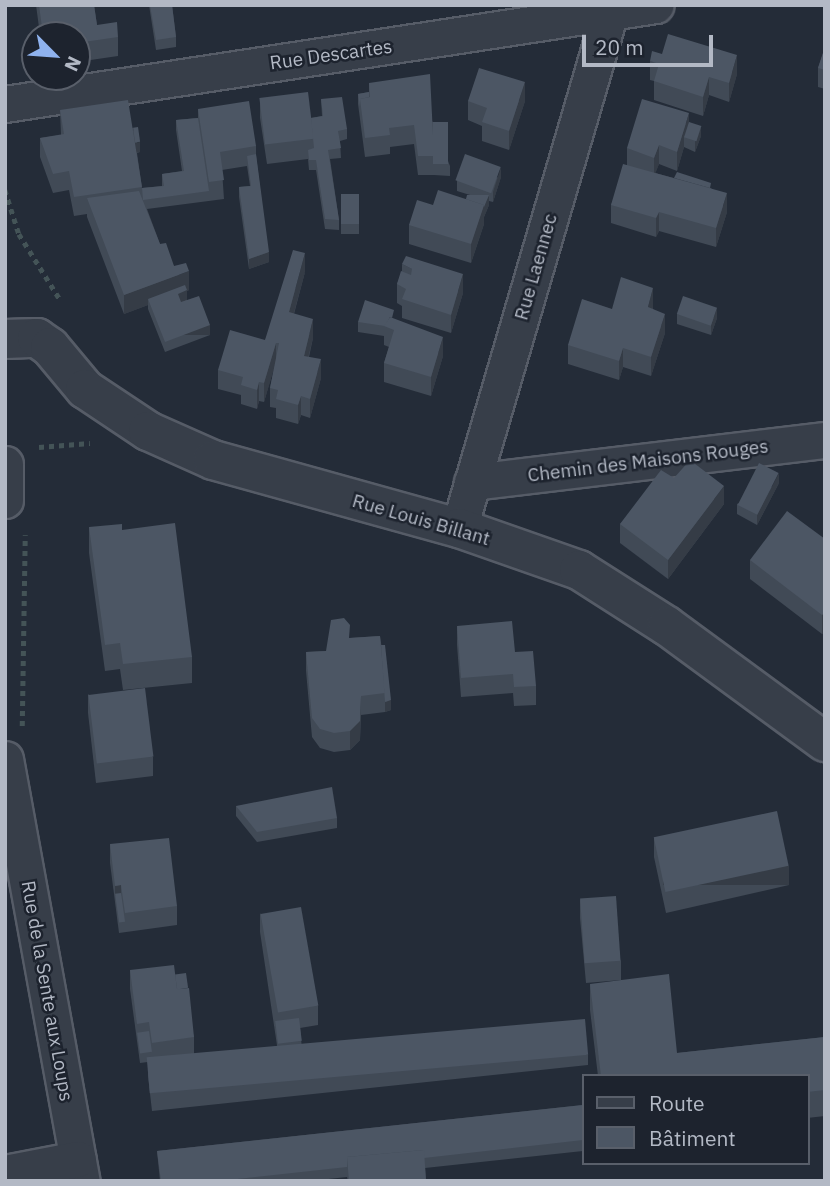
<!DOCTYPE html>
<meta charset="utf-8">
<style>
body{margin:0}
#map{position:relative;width:830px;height:1186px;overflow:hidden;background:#242c38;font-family:"IBM Plex Sans",sans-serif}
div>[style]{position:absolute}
.path>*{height:4.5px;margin-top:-2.25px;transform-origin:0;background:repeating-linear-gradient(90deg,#445457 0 5px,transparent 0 10px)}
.roads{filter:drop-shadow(2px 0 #565c67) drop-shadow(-2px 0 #565c67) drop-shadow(0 2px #565c67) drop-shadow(0 -2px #565c67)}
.minor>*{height:35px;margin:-17.5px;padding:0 17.5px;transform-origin:17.5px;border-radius:17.5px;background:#373e49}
.tertiary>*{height:38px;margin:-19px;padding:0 19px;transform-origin:19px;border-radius:19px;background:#373e49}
.wall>*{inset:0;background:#414a56;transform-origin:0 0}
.shaded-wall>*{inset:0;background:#353c46;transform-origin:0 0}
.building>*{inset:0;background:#4c5664;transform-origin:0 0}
span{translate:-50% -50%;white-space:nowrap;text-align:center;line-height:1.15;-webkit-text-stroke:5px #1d232e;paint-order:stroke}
.street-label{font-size:19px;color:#b3b9c5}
.frame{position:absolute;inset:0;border:7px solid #b3b9c5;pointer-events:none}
.legend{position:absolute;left:582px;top:1074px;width:228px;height:91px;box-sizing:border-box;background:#1d232e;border:2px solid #595f6a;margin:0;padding:9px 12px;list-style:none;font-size:21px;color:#b3b9c5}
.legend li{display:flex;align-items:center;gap:14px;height:35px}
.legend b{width:35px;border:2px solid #595f6a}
.north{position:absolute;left:21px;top:21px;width:70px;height:70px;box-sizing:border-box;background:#1d232e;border:2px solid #595f6a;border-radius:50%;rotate:115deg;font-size:19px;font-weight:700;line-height:28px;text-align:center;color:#b3b9c5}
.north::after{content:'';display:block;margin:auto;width:24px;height:32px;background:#8fb2ee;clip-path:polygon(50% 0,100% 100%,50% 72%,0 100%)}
.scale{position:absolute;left:582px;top:35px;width:131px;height:32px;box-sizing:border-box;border:4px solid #b3b9c5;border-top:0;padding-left:9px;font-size:21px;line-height:24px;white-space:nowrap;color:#b3b9c5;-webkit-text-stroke:5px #1d232e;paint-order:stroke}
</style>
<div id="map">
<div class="path">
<div style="left:5px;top:190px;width:46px;rotate:72.3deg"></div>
<div style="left:19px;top:234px;width:79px;rotate:57.9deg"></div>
<div style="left:39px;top:447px;width:51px;rotate:-4.5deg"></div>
<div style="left:22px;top:726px;width:191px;rotate:-89.1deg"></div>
</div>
<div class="roads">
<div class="minor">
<div style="left:5px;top:104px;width:658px;rotate:-8.65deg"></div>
<div style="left:5px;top:464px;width:36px;rotate:90deg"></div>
<div style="left:472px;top:482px;width:355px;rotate:-6.8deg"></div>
<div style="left:459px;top:528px;width:545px;rotate:-73.69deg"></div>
<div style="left:5px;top:759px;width:429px;rotate:79.7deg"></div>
<div style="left:5px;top:1173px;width:74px;rotate:-10.9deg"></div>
</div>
<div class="tertiary">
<div style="left:5px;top:339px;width:32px;rotate:-2deg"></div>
<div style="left:37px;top:338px;width:16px;rotate:35deg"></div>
<div style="left:50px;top:347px;width:55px;rotate:50.2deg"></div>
<div style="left:85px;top:389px;width:76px;rotate:33.7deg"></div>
<div style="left:148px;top:431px;width:71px;rotate:24deg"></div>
<div style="left:213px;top:460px;width:255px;rotate:15.5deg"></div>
<div style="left:459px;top:528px;width:127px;rotate:19.3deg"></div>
<div style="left:579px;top:570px;width:104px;rotate:32.5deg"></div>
<div style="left:667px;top:626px;width:196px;rotate:36.3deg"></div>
</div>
</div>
<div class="wall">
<div style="clip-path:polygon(36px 5px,94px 5px,97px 25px,118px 37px,118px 56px,77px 62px,77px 35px,40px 35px)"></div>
<div style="clip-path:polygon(149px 5px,172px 5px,176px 37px,176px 47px,156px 50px)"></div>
<div style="clip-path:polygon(825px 47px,825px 89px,818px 87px,818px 68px)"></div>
<div style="clip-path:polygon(650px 61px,737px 74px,729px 102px,709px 95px,703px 116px,654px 100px,654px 81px,650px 80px)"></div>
<div style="clip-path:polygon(369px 83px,433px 122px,450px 166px,450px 176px,434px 175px,418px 175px,414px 144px,390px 147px,390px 154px,365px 157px,358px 104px,358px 94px,369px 92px)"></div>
<div style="clip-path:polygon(260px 99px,311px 118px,322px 116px,321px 99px,347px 129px,347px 139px,340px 141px,341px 158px,330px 159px,339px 220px,339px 230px,325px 229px,316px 170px,309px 170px,308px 159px,267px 164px,260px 118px)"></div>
<div style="clip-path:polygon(468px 101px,525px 101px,509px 150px,482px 141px,482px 126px,468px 120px)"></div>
<div style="clip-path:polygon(198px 109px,256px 146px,256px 155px,269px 262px,249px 269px,239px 197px,239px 187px,250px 186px,247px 166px,222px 170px,224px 199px,147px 209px,160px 244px,189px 290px,187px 291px,187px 300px,210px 335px,165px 352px,148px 309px,148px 305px,124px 314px,87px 217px,87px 214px,74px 216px,69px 190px,53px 193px,40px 157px,40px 138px,61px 135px,60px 110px,133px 128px,140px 152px,137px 153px,142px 188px,162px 186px,162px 174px,182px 171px,176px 130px,176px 120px,198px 118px)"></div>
<div style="clip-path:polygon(689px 122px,701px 136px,695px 152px,684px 147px,677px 171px,659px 164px,655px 173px,711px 188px,727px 212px,716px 247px,659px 231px,656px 237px,611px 223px,611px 205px,627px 165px,627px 148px)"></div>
<div style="clip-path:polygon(501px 177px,493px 202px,489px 201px,489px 205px,484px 217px,484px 224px,471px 263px,409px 244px,409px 225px,433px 205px,466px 199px,470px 195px,457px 191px,457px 181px)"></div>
<div style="left:359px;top:194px;width:40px;height:18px;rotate:90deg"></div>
<div style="clip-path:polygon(402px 264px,463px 293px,451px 333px,402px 318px,402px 306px,397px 303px,397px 284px,402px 271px)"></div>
<div style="clip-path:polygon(305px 272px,294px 314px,313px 338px,309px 357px,321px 378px,310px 418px,301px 415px,298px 424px,276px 418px,276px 408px,270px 407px,270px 388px,275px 364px,264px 402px,259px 401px,257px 409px,241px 404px,241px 395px,218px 389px,218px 370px,265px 340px)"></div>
<div style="clip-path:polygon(653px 307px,653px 309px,665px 333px,651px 376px,623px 367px,619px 380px,568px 364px,568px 345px,612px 309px)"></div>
<div style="clip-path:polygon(677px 314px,717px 318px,711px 335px,677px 324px)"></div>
<div style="clip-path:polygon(394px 319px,443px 356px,431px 396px,384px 382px,384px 363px,389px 347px,384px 345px,384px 336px,358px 332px,358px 322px)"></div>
<div style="clip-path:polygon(674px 478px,724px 504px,668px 579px,620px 543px,620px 524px)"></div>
<div style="clip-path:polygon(779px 483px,757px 525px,737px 514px,737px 504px)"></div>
<div style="clip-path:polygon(89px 527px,122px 530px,192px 657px,192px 683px,123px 690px,120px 669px,105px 671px,89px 553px)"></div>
<div style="clip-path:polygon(825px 539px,825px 631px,822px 634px,750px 579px,750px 560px)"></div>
<div style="clip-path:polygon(457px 626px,515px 652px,536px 686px,536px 705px,514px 706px,513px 693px,461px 697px,457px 645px)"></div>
<div style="clip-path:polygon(380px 636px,391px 710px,385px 712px,361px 715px,360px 740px,350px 750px,334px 752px,320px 748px,312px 737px,306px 671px,306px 652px,326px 651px,350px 638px)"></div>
<div style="clip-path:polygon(88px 694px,153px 757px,153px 776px,96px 783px,88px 713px)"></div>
<div style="clip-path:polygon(236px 806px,337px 818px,337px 828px,257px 842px,236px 816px)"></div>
<div style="clip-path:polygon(654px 838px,789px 885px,666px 913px,654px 857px)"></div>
<div style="clip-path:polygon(110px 844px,177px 906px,177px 925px,119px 933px,110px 863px)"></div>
<div style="clip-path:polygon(580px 899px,621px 961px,621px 980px,586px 983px,580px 918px)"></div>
<div style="clip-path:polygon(260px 913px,318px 1006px,318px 1025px,300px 1028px,302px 1049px,588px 1055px,588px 1065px,152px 1111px,148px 1076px,148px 1066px,278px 1052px,260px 932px)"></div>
<div style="clip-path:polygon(130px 970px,175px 974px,194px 1037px,194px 1056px,140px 1063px,130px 989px)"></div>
<div style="clip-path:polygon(590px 984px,677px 1053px,825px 1037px,825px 1116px,807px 1118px,807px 1076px,598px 1076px,590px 1010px)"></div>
<div style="clip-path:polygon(583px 1105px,583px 1151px,425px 1168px,426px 1181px,348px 1181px,347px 1177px,310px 1181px,160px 1181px,157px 1151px)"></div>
</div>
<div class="shaded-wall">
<div style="clip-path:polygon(737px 55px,737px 74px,729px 102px,729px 83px)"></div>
<div style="clip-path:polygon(709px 77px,709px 95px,703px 116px,703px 97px)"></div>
<div style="clip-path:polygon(525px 82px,525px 101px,509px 150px,509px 131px)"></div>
<div style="clip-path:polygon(689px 113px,689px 132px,684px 137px,684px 147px,677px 171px,677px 152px)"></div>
<div style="clip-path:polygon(701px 126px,701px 136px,695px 152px,695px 142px)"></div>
<div style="clip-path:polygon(140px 142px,140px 152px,134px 153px,134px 143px)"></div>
<div style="clip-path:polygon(659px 145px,659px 164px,654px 177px,654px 158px)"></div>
<div style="clip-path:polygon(501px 167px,501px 177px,493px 202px,493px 192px)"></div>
<div style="clip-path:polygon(727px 193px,727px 212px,716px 247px,716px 228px)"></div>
<div style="clip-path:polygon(489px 195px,489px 205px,484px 217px,484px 224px,471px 263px,471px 244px,484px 205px)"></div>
<div style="clip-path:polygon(659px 212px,659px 231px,656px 237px,656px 218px)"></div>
<div style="clip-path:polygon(269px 252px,269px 262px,249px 269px,249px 259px)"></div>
<div style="clip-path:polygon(305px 253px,305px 272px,289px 331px,289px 312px)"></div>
<div style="clip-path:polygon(189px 271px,189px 290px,187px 291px,187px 300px,178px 304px,148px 299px,148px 305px,124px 314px,124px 295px)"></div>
<div style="clip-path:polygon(463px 274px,463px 293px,451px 333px,451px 315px)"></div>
<div style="clip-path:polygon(653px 288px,653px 307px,648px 326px,648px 307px)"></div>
<div style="clip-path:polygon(717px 308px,717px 318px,711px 335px,711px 325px)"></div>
<div style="clip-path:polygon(665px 314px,665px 333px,651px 376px,651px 357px)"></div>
<div style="clip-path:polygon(313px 319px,313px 338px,304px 374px,304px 356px)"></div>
<div style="left:210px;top:325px;width:10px;height:48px;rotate:90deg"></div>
<div style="clip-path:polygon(443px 337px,443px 356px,431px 396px,431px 377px)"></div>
<div style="clip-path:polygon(276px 343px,276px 362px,264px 402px,264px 383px)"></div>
<div style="clip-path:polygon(623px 348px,623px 367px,619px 380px,619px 361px)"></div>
<div style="clip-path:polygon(321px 359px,321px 378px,310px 418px,310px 399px)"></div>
<div style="clip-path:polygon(259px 382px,259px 401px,257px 409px,257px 390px)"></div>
<div style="clip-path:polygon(301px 396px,301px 415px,298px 424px,298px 405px)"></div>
<div style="clip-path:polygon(779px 473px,779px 483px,757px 525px,757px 515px)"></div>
<div style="clip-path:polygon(724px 486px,724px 504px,668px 579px,668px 560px)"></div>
<div style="clip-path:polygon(825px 612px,825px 631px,822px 634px,822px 615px)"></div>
<div style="clip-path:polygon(361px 696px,360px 740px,350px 750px,350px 731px)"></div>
<div style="clip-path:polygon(391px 700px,391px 710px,385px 712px,385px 702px)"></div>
<div style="left:789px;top:866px;width:19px;height:126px;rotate:90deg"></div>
<div style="clip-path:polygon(121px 885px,121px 903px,115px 895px,115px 886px)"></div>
</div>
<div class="building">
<div style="clip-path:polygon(39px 5px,94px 5px,97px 25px,117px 22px,118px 37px,77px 43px,77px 35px,43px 35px)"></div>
<div style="clip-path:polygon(150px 5px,172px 5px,176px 37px,156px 40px)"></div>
<div style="clip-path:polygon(668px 34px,737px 55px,729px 83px,709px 77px,703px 97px,654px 81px,659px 64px,650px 61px,652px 51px,662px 54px)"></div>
<div style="clip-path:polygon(825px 47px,825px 70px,818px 68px)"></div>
<div style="clip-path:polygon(479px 68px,525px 82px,509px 131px,482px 122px,487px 108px,468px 101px)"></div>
<div style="clip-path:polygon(430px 74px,434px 156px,418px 156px,414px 125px,389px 128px,390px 135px,365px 138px,360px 99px,370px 97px,369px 83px)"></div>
<div style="left:308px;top:92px;width:47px;height:49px;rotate:83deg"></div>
<div style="clip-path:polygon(369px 92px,369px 97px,360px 99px,360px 107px,358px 94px)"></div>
<div style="clip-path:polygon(342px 97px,347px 129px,338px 131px,341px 148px,328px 150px,339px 220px,325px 219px,316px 160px,309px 160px,308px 150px,314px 148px,311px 118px,323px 116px,321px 99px)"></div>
<div style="clip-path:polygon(642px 99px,689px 113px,677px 152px,659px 145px,654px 158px,627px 148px)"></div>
<div style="clip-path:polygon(128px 100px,142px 187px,74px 197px,69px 171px,53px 174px,40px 138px,64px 134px,60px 110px)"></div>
<div style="clip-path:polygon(249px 101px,256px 146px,220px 152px,224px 180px,209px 182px,198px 109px)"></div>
<div style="clip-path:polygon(198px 118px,209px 191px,143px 200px,142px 188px,164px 186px,162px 174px,184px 171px,176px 120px)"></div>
<div style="left:433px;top:122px;width:15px;height:42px"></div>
<div style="left:689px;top:122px;width:13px;height:16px;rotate:18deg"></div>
<div style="left:138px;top:127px;width:15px;height:5px;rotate:82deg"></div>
<div style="clip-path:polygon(256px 154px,269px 252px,249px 259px,239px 187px,251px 186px,247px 156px)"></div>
<div style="left:465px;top:154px;width:38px;height:28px;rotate:20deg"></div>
<div style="clip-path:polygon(623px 164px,727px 193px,716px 228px,659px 212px,656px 218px,611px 205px)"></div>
<div style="clip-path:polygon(677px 172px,711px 183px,710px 188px,674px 178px)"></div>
<div style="clip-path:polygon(438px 190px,484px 205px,471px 244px,409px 225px,417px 200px,433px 205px)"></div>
<div style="clip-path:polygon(139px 191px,160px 244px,166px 243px,174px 266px,186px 263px,189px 271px,124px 295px,87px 198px)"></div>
<div style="left:359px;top:194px;width:30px;height:18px;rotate:90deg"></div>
<div style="clip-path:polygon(467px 195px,489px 195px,484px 207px,484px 205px,466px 199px)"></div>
<div style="clip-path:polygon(293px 250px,305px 253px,289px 312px,313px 319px,304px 356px,321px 359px,310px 399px,301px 396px,298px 405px,276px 399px,278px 390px,270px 388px,279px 343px,276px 343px,264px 383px,259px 382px,257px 390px,241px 385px,243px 377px,218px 370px,230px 330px,265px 340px)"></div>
<div style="clip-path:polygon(406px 256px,463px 274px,451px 315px,402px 299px,406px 289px,397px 284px,401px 271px,411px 275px,412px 269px,402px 264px)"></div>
<div style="clip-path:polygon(621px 277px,653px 288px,648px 307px,665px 314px,651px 357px,623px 348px,619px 361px,568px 345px,582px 299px,612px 309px)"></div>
<div style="clip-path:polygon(185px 285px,187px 290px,178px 294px,181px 302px,199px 296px,210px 325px,165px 342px,148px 299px)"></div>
<div style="left:683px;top:296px;width:36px;height:19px;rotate:19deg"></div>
<div style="clip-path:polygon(365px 300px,394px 310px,392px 318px,390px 317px,385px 326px,358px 322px)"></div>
<div style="clip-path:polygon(390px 317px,443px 337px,431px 377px,384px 363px,394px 330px,384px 326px)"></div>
<div style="clip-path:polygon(690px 460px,724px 486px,668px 560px,620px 524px,661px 470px,674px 478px)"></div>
<div style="left:759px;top:463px;width:22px;height:47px;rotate:27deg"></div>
<div style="clip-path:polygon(787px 511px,825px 539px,825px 612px,822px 615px,750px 560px)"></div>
<div style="clip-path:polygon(175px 523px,192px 657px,123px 664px,120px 643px,105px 645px,89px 527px,122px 524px,122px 530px)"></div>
<div style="clip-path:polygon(344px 618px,350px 625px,349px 638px,380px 636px,385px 693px,361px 696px,360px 721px,350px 731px,334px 733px,320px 729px,312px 718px,306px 652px,326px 651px,331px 620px)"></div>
<div style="clip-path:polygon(512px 621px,515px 652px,533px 651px,536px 686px,514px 687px,513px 674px,461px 678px,457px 626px)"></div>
<div style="clip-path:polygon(381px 645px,385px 645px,391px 700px,385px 702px)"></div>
<div style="left:145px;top:688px;width:69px;height:57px;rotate:83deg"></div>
<div style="clip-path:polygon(332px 787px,337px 818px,257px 832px,236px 806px)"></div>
<div style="left:777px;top:811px;width:56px;height:126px;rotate:78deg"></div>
<div style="clip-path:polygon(169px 838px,177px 906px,125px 913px,121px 885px,115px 886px,110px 844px)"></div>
<div style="left:121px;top:893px;width:29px;height:6px;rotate:82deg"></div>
<div style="left:616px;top:896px;width:65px;height:36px;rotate:86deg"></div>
<div style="left:301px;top:907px;width:100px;height:41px;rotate:80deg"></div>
<div style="clip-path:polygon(174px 965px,177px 989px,189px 988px,194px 1037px,152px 1043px,149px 1022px,137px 1024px,130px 970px)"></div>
<div style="left:186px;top:973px;width:15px;height:11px;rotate:82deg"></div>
<div style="clip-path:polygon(669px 974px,677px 1053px,825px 1037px,825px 1090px,807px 1092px,807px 1076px,601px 1076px,590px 984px)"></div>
<div style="left:299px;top:1018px;width:23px;height:24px;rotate:83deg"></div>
<div style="left:585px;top:1019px;width:36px;height:440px;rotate:85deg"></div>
<div style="left:149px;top:1031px;width:21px;height:12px;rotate:82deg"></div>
<div style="clip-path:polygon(583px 1105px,583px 1140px,424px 1158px,424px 1150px,347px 1157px,347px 1167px,219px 1181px,161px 1181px,157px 1151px)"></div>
<div style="clip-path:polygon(424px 1150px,426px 1181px,349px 1181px,347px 1157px)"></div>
</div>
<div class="street-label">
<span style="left:331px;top:55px;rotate:-8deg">Rue Descartes</span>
<span style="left:536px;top:267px;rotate:-74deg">Rue Laennec</span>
<span style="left:648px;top:461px;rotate:-7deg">Chemin des Maisons Rouges</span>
<span style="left:421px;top:520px;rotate:16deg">Rue Louis Billant</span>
<span style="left:47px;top:991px;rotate:80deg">Rue de la Sente aux Loups</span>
</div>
<div class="frame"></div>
<ul class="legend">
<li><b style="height:9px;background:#373e49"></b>Route</li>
<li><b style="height:19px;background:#4c5664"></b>Bâtiment</li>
</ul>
<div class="north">N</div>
<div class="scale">20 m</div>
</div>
